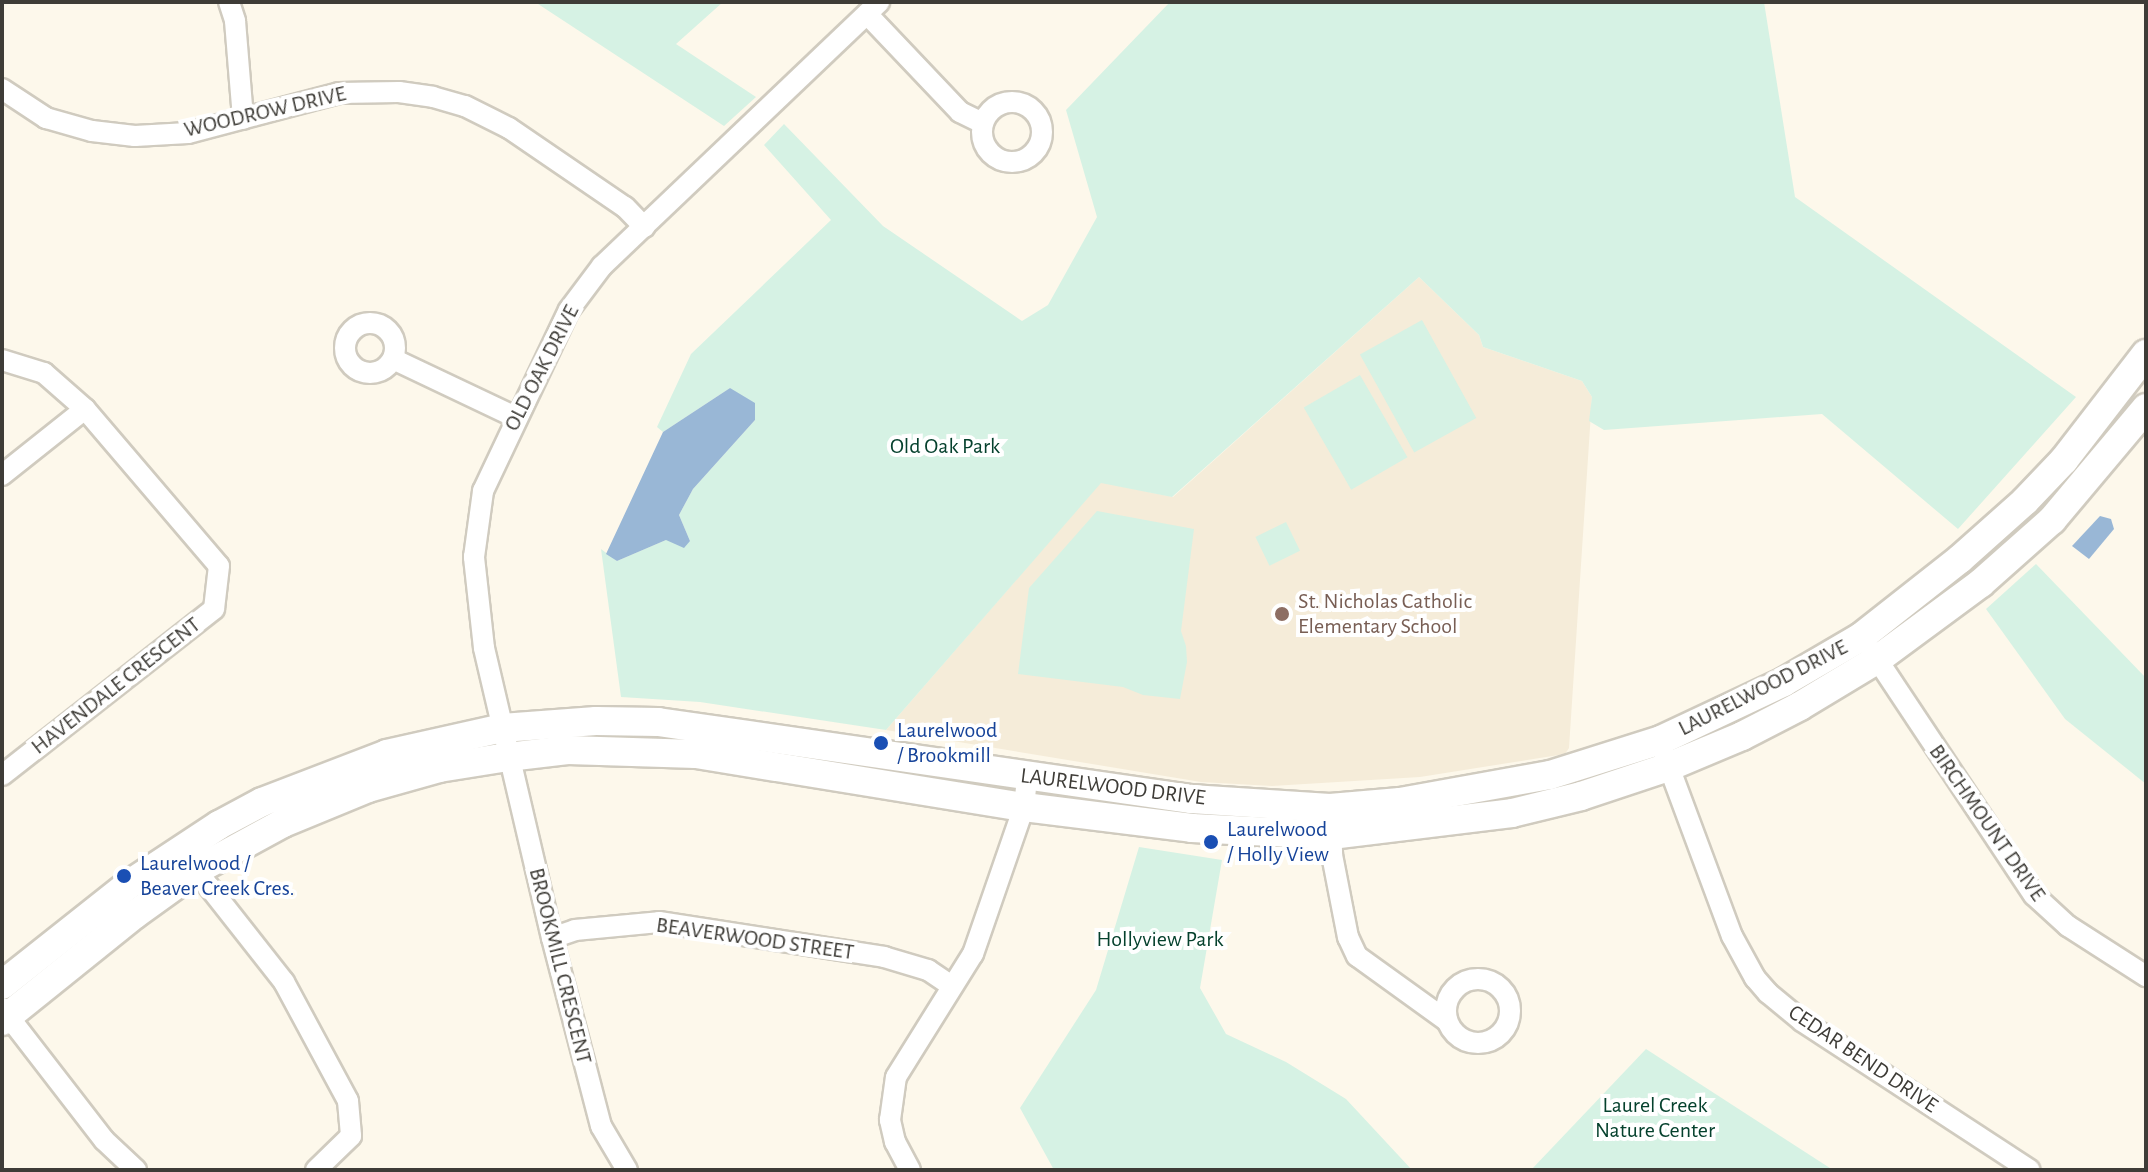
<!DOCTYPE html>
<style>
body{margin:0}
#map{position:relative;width:2148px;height:1172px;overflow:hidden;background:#fdf8eb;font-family:"Alegreya Sans",sans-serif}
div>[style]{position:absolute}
.built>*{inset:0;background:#f5ecd9}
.green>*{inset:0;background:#d6f2e4;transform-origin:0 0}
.water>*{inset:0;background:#99b7d6}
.roads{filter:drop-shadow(2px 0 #d0cbbf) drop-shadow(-2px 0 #d0cbbf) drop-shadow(0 2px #d0cbbf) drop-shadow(0 -2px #d0cbbf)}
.street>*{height:20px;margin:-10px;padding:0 10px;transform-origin:10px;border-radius:10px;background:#fff}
.street>.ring{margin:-10px;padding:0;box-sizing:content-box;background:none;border:20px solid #fff;border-radius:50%}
.secondary>*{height:28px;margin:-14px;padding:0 14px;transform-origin:14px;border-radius:14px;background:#fff}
.dots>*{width:22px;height:22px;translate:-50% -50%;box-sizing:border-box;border:4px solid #fff;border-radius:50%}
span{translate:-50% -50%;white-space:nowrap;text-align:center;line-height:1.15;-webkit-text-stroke:8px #fff;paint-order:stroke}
.street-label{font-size:22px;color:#3e3c37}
.park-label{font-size:22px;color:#05412d}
.education-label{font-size:22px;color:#785e54}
.left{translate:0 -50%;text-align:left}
.transit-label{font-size:22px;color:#164399}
.frame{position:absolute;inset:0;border:4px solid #3e3c37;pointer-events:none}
</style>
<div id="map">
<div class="built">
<div style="clip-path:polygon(1419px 277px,1479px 335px,1483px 347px,1582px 381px,1592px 397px,1569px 748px,1565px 754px,1420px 777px,1272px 786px,1201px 782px,886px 730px,1101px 482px,1173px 497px)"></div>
</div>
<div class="green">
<div style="clip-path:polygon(535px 2px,723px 2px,676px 44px,756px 97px,724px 126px)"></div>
<div style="clip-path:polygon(1170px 2px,1764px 2px,1795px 197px,2076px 397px,1958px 529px,1822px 414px,1604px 430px,1589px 421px,1592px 397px,1582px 381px,1483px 347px,1479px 335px,1419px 277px,1172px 497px,1101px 483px,886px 730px,700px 702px,621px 697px,601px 549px,617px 561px,666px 540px,690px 541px,679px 515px,693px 489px,755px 420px,730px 388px,663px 432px,657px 427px,691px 354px,831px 220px,764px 145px,784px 124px,883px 226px,1022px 321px,1048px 305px,1097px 217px,1066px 110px)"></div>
<div style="left:1422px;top:320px;width:112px;height:71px;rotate:61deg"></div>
<div style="left:1360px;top:375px;width:95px;height:65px;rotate:60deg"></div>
<div style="clip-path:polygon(1097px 511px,1194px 529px,1181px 631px,1186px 646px,1187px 662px,1180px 699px,1143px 695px,1123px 687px,1018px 674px,1029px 588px)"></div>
<div style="left:1286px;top:522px;width:32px;height:34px;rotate:64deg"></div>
<div style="clip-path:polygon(2036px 564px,2146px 678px,2146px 784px,2065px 719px,1986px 609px)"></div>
<div style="clip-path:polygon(1139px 847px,1222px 860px,1200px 988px,1226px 1034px,1286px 1062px,1346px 1099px,1412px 1170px,1054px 1170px,1020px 1108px,1096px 990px)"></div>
<div style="clip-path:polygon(1646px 1049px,1833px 1170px,1531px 1170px)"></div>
</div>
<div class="water">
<div style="clip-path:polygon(730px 388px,755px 403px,755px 420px,693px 489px,679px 515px,690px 541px,684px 548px,666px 540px,617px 561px,606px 554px,663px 432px)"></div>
<div style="clip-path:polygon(2100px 516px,2111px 519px,2114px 529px,2089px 559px,2072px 546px)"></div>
</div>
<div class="roads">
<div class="street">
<div style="left:229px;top:2px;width:20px;rotate:72deg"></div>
<div style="left:235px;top:21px;width:98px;rotate:85.3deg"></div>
<div style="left:867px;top:14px;width:135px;rotate:46.5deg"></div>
<div style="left:960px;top:112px;width:25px;rotate:26deg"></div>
<div style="left:2px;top:89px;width:53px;rotate:33.4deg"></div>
<div style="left:46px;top:118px;width:48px;rotate:15.8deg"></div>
<div style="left:92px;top:131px;width:43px;rotate:6.6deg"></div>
<div style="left:135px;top:136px;width:53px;rotate:-3.2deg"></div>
<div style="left:188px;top:133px;width:156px;rotate:-14.8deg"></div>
<div style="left:339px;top:93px;width:60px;rotate:-1deg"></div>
<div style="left:399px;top:92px;width:34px;rotate:8deg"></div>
<div style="left:433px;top:97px;width:33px;rotate:16deg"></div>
<div style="left:465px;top:106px;width:49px;rotate:26.6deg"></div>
<div style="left:509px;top:128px;width:140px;rotate:34.3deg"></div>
<div style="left:625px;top:207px;width:28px;rotate:46deg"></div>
<div class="ring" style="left:982px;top:102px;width:40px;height:40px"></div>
<div class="ring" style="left:345px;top:323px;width:30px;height:30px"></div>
<div style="left:393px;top:359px;width:135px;rotate:25.4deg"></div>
<div style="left:2px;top:360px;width:44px;rotate:17.2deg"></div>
<div style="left:44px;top:373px;width:55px;rotate:41.3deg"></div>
<div style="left:85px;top:409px;width:206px;rotate:49.5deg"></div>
<div style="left:219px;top:566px;width:43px;rotate:96.6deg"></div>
<div style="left:214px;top:609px;width:269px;rotate:141.9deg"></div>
<div style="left:2px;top:475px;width:106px;rotate:-38.5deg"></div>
<div style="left:1871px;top:650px;width:294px;rotate:56.4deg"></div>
<div style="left:2034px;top:895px;width:46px;rotate:42.4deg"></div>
<div style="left:2068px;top:926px;width:93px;rotate:32.7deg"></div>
<div style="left:1665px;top:756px;width:192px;rotate:69.6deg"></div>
<div style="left:1732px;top:936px;width:48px;rotate:61.3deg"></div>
<div style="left:1755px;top:978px;width:20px;rotate:49deg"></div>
<div style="left:1768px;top:993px;width:44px;rotate:39.5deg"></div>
<div style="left:1802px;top:1021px;width:272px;rotate:33.2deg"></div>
<div style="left:1331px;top:822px;width:33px;rotate:88deg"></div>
<div style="left:1332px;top:855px;width:84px;rotate:79deg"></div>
<div style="left:1348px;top:937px;width:21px;rotate:65deg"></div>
<div style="left:1357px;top:956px;width:111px;rotate:35.8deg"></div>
<div style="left:188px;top:860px;width:155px;rotate:51.8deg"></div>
<div style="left:284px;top:982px;width:135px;rotate:61.7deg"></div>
<div style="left:348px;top:1101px;width:35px;rotate:85deg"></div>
<div style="left:351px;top:1136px;width:49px;rotate:135.8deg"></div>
<div style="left:552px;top:938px;width:24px;rotate:-19deg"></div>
<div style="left:575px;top:930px;width:84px;rotate:-5.4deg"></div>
<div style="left:659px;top:922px;width:228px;rotate:8.8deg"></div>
<div style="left:884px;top:957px;width:46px;rotate:16.5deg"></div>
<div style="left:928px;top:970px;width:29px;rotate:34deg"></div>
<div class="ring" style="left:1446px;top:979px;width:44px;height:44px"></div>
<div style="left:2px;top:1008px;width:167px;rotate:52.3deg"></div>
<div style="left:104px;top:1140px;width:44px;rotate:43.2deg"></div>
<div style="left:627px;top:1170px;width:51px;rotate:-120.6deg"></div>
<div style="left:601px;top:1126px;width:194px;rotate:-104.6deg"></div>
<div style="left:552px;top:938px;width:298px;rotate:-103.2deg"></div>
<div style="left:484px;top:648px;width:92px;rotate:-96.3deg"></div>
<div style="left:474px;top:557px;width:67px;rotate:-82.2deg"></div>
<div style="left:483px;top:491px;width:200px;rotate:-64.6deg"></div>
<div style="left:569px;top:310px;width:55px;rotate:-53.1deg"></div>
<div style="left:602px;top:266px;width:383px;rotate:-43.6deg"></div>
<div style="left:910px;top:1170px;width:32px;rotate:-118deg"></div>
<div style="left:895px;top:1142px;width:23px;rotate:-103deg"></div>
<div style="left:890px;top:1120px;width:43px;rotate:-82.1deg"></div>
<div style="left:896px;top:1077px;width:145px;rotate:-58deg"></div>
<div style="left:973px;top:954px;width:156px;rotate:-70.9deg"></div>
<div style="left:1024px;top:807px;width:30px;rotate:-84deg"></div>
</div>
<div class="secondary">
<div style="left:2px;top:985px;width:161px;rotate:-38.4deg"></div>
<div style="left:128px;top:885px;width:109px;rotate:-33.4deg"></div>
<div style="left:219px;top:825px;width:49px;rotate:-28.1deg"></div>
<div style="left:262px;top:802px;width:134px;rotate:-21deg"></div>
<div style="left:387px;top:754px;width:118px;rotate:-12.7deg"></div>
<div style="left:502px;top:728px;width:94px;rotate:-4.3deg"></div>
<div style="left:596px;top:721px;width:62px;rotate:0.9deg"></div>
<div style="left:658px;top:722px;width:539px;rotate:8.22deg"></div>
<div style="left:1191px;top:799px;width:139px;rotate:3.7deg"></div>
<div style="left:1330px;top:808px;width:70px;rotate:-4.9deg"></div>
<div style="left:1400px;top:802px;width:152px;rotate:-10.2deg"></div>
<div style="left:1550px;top:775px;width:116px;rotate:-17.5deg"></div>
<div style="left:1661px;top:740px;width:136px;rotate:-25.2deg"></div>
<div style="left:1784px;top:682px;width:89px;rotate:-30.3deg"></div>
<div style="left:1861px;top:637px;width:126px;rotate:-38.2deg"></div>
<div style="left:1960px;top:559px;width:87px;rotate:-41.7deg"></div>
<div style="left:2025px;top:501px;width:57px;rotate:-46.4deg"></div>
<div style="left:2064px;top:460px;width:134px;rotate:-52.3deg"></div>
<div style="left:2px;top:1021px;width:169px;rotate:-38.8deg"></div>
<div style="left:134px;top:915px;width:75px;rotate:-35.8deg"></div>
<div style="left:195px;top:871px;width:100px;rotate:-28.6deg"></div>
<div style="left:283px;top:823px;width:92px;rotate:-22.4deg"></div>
<div style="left:368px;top:788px;width:74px;rotate:-15.7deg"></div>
<div style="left:439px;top:768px;width:70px;rotate:-9.1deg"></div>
<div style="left:508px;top:757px;width:60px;rotate:-6.7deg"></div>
<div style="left:568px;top:750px;width:128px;rotate:1.8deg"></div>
<div style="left:696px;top:754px;width:332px;rotate:9.2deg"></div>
<div style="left:1024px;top:807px;width:169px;rotate:7.1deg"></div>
<div style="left:1192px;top:828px;width:139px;rotate:2.9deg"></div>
<div style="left:1331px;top:835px;width:182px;rotate:-6.9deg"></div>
<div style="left:1512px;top:813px;width:71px;rotate:-13.8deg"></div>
<div style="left:1581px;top:796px;width:92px;rotate:-18.4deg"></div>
<div style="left:1668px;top:767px;width:80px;rotate:-22.7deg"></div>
<div style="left:1742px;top:736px;width:65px;rotate:-27.3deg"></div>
<div style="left:1800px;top:706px;width:91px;rotate:-31.1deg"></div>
<div style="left:1878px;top:659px;width:128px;rotate:-36.4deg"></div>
<div style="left:1981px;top:583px;width:95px;rotate:-41.6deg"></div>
<div style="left:2052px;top:520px;width:146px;rotate:-50deg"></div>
</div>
</div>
<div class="dots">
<div style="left:1282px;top:614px;background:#8d6e63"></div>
<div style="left:881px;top:743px;background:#1a4fb4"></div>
<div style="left:1211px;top:842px;background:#1a4fb4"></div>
<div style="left:124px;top:876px;background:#1a4fb4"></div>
</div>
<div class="street-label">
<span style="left:265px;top:112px;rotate:-13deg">WOODROW DRIVE</span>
<span style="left:542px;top:368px;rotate:-63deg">OLD OAK DRIVE</span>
<span style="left:116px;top:686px;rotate:-38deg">HAVENDALE CRESCENT</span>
<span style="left:1763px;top:688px;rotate:-27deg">LAURELWOOD DRIVE</span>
<span style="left:1113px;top:787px;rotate:7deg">LAURELWOOD DRIVE</span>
<span style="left:1987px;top:823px;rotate:55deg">BIRCHMOUNT DRIVE</span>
<span style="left:755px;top:939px;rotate:8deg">BEAVERWOOD STREET</span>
<span style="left:560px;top:966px;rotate:76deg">BROOKMILL CRESCENT</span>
<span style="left:1863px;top:1059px;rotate:34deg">CEDAR BEND DRIVE</span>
</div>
<div class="park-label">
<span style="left:945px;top:447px">Old Oak Park</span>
<span style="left:1160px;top:940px">Hollyview Park</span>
<span style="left:1655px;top:1118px">Laurel Creek<br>Nature Center</span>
</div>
<div class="education-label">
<span class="left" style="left:1298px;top:614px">St. Nicholas Catholic<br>Elementary School</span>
</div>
<div class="transit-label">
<span class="left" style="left:897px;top:743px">Laurelwood<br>/ Brookmill</span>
<span class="left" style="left:1227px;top:842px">Laurelwood<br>/ Holly View</span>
<span class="left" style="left:140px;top:876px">Laurelwood /<br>Beaver Creek Cres.</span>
</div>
<div class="frame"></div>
</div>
